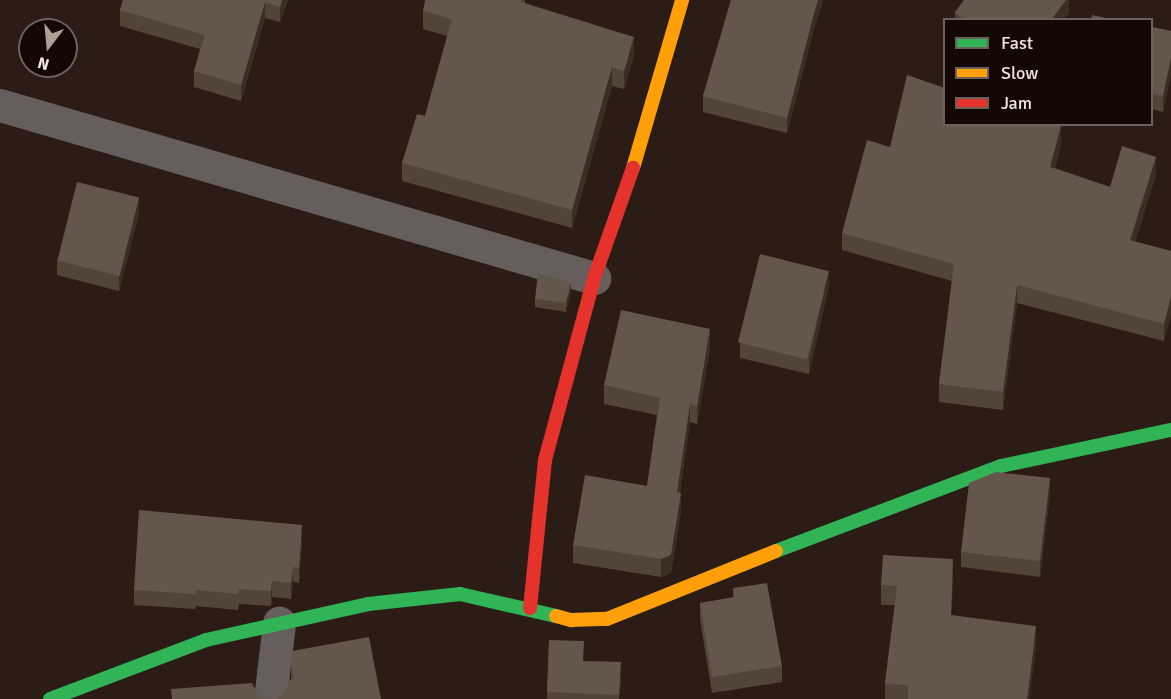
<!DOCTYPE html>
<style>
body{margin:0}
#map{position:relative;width:1171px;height:699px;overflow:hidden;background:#2b1d15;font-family:Signika,sans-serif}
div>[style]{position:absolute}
.street>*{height:33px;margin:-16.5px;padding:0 16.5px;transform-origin:16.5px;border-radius:16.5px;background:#655e5d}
.fast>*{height:14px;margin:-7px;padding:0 7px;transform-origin:7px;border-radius:7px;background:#30b455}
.slow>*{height:14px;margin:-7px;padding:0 7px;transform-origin:7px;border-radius:7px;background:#ff9f0a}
.jam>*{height:14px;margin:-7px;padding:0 7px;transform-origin:7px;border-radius:7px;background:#e5322d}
.wall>*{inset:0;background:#514538}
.shaded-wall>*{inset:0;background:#3b2e23}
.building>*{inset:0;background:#63564a;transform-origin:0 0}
span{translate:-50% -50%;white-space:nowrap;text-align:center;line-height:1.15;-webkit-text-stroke:6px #140804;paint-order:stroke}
.legend{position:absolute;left:943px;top:18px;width:210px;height:108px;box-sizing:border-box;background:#140804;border:2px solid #6e605a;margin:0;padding:8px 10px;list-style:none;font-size:18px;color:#f6e3da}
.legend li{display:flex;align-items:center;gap:12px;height:30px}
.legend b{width:30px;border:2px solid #6e605a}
.north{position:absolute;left:18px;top:18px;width:60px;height:60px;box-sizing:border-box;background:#140804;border:2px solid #6e605a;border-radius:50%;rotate:196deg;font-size:16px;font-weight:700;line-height:24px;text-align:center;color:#f6e3da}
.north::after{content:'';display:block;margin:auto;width:21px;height:27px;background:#af9e95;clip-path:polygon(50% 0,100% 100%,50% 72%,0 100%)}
</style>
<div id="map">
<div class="street">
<div style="left:0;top:105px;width:619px;rotate:16.24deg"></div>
<div style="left:270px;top:699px;width:77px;rotate:-83.2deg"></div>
</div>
<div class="fast">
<div style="left:776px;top:551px;width:241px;rotate:-20.7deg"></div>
<div style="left:1001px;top:466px;width:174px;rotate:-12deg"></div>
<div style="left:50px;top:699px;width:167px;rotate:-20.7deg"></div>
<div style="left:206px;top:640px;width:166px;rotate:-12.5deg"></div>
<div style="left:368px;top:604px;width:93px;rotate:-6.2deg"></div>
<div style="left:460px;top:594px;width:98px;rotate:12.9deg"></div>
</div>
<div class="slow">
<div style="left:633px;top:168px;width:175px;rotate:-73.7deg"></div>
<div style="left:556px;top:616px;width:16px;rotate:15deg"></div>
<div style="left:571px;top:620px;width:36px;rotate:-2deg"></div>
<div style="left:607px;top:619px;width:182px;rotate:-21.9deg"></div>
</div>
<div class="jam">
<div style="left:530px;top:608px;width:149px;rotate:-84.2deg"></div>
<div style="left:545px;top:460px;width:188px;rotate:-74.9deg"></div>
<div style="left:594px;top:278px;width:117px;rotate:-70.5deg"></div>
</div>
<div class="wall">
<div style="clip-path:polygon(123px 0,288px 0,280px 22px,265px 18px,241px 101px,194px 87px,194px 71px,200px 49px,120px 26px,120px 10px)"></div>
<div style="clip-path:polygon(525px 0,525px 3px,634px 55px,624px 89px,612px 86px,572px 228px,402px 181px,402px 163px,425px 116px,447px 36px,423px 29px,423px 11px)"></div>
<div style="clip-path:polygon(731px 0,823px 0,813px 32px,787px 133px,703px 112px,703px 96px)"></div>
<div style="clip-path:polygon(1069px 0,1069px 13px,1063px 20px,955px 20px,955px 12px)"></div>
<div style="clip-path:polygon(1152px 27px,1171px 31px,1171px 73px,1163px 112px,1152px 109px)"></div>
<div style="clip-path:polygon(1061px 144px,1055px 168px,1110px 187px,1156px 175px,1135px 242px,1171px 251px,1171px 314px,1164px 341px,1017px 303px,1003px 410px,939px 402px,939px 384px,952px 281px,842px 250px,842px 233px)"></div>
<div style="clip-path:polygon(139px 213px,119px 291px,57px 275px,57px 260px)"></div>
<div style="clip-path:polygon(829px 286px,809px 374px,740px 358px,740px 343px)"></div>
<div style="clip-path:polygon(571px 291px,566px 312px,535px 307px,535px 299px)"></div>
<div style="clip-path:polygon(710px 348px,697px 424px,690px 422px,680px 492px,681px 511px,671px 573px,661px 577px,573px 563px,573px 545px,647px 486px,657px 415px,604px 404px,604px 385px)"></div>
<div style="clip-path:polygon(1050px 494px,1040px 577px,961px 567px,961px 552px)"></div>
<div style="clip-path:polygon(302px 540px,299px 583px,293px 582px,291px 599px,272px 597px,271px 606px,239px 604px,238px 610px,196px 606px,195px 609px,134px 605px,134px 590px)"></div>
<div style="clip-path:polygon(953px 578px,951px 615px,1036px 646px,1029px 699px,885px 699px,885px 683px,895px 605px,881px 605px,881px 585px)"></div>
<div style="clip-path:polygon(733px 588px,782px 666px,782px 682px,712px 693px,700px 619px,700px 603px,733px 598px)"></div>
<div style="clip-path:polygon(549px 640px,583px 661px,621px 678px,619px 699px,547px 699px)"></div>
<div style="clip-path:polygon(291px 663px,381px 699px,277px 699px,285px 692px,291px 680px)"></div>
</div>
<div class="shaded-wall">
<div style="clip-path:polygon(282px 0,288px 0,280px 22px,280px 7px)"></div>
<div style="clip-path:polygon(818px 0,823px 0,813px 32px,787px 133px,787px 118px,813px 17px)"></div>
<div style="clip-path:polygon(1066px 0,1069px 0,1069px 13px,1063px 20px,1051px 20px)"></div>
<div style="clip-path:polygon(265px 2px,265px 18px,241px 101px,241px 85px)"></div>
<div style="clip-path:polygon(634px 37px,634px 55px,624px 89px,624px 71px)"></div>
<div style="clip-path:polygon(1171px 57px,1171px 73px,1163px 112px,1163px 96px)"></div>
<div style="clip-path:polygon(612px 67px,612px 86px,572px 228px,572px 210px)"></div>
<div style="clip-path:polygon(1061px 126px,1061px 144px,1050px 185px,1050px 167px)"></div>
<div style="clip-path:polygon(1156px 157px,1156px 175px,1130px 258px,1130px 240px)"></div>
<div style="clip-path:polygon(139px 197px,139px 213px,119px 291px,119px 275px)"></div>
<div style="clip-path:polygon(829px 271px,829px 286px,809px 374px,809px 359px)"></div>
<div style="clip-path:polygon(571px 283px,571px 291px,566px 312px,566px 303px)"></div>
<div style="clip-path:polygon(1017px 285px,1017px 303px,1003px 410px,1003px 392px)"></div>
<div style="clip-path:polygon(1171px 296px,1171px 314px,1164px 341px,1164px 324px)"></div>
<div style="clip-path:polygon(710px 329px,710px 348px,697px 424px,697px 406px)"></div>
<div style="clip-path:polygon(690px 404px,690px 422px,677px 510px,677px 492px)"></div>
<div style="clip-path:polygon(1050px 478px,1050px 494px,1040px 577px,1040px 561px)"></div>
<div style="clip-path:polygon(681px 493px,681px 511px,671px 573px,661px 577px,661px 559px)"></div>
<div style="clip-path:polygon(302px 525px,302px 540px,299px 583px,299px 568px)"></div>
<div style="clip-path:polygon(953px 559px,953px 578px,951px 634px,951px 615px)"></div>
<div style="clip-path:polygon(293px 567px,293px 582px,291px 599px,291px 583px)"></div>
<div style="clip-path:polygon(272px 581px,272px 597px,271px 606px,271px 591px)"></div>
<div style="clip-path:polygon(1036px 626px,1036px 646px,1029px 699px,1027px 699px)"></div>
<div style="clip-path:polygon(621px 662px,621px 678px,619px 699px)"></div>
</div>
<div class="building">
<div style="clip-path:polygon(123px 0,282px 0,280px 7px,265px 2px,241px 85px,194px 71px,205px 35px,120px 10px)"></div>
<div style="clip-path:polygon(425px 0,522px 0,521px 2px,634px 37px,624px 71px,612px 67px,572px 210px,402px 163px,417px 114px,425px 116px,452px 19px,423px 11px)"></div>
<div style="clip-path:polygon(731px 0,818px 0,813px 17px,787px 118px,703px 96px)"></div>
<div style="clip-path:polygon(964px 0,1066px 0,1051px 20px,965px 20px,955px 12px)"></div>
<div style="clip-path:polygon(1092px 15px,1116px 20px,1091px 20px)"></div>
<div style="clip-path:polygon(1152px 27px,1171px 31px,1171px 57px,1163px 96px,1152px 94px)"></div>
<div style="clip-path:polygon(907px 75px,945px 88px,945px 124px,1057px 124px,1061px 126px,1050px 167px,1110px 187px,1122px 146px,1156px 157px,1130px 240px,1171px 251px,1171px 296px,1164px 324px,1017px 285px,1003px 392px,939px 384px,954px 264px,842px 233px,867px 140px,890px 147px)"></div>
<div style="left:77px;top:182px;width:64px;height:81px;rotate:14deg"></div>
<div style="left:760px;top:254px;width:71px;height:91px;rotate:14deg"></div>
<div style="clip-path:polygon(538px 273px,571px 283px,566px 303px,535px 299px)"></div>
<div style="clip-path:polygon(621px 310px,710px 329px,697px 406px,690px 404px,677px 492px,681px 493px,671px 555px,661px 559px,573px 545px,585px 475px,647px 486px,660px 398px,604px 385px)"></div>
<div style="clip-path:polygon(996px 472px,1050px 478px,1040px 561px,961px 552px,969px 483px)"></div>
<div style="clip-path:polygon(139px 510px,302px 525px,299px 568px,293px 567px,291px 583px,272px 581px,271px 591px,239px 589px,238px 594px,196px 590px,195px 594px,134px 590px)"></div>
<div style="clip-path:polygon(883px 555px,953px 559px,951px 615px,1036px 626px,1027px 699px,908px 699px,908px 686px,885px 683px,897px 586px,881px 585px)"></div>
<div style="clip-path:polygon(767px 583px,782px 666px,712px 677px,700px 603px,734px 597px,733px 588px)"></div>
<div style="clip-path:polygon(369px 637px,381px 699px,273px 699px,277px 699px,285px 692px,289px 680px,294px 679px,291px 663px,292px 651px)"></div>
<div style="clip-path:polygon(549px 640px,584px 641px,583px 661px,621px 662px,619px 695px,547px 692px)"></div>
<div style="clip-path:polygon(252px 683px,259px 697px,266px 699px,172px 699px,171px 689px)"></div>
</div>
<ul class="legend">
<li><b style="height:8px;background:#30b455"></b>Fast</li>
<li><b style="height:8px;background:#ff9f0a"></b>Slow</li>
<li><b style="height:8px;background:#e5322d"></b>Jam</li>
</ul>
<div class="north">N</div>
</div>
